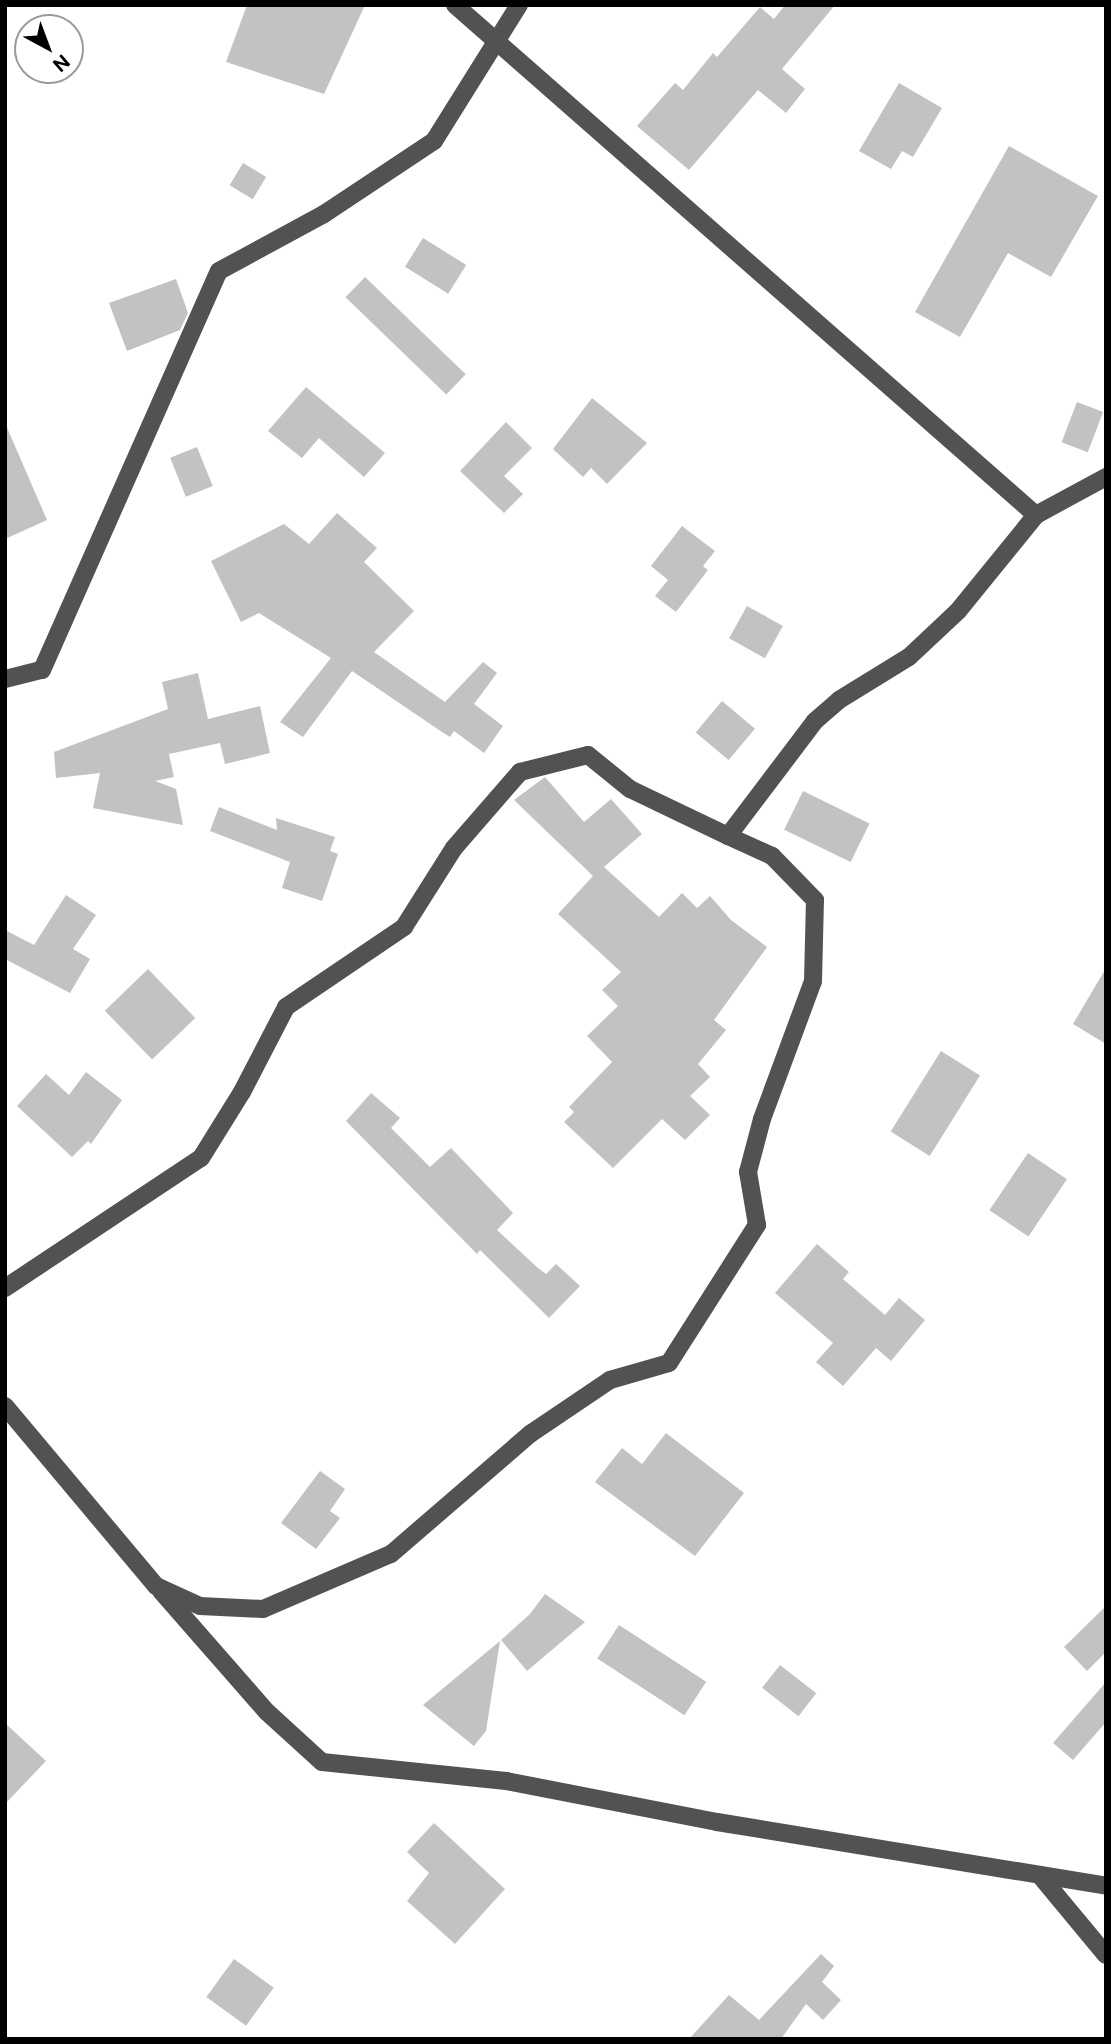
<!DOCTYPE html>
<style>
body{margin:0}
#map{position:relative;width:1111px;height:2044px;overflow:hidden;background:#fff;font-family:"Public Sans",sans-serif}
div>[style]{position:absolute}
.building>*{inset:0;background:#c2c2c2;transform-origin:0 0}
.minor>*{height:18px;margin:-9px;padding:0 9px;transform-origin:9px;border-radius:9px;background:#525252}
span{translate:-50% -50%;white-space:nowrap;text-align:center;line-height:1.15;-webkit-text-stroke:5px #fff;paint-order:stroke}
.frame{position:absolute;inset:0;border:7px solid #000;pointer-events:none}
.north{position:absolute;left:14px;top:14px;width:70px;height:70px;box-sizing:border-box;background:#fff;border:2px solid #999;border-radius:50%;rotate:139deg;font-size:19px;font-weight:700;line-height:28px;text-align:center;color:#000}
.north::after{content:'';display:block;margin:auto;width:24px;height:32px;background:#000;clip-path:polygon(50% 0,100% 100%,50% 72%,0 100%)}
</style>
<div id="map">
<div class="building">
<div style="clip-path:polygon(247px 5px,365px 5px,324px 94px,226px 62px)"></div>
<div style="clip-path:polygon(785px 5px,835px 5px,782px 69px,805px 89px,786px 113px,758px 90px,689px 170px,637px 126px,675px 83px,683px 90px,713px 53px,717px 57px,760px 7px,774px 19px)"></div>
<div style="clip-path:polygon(899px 83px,942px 108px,913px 157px,902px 151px,891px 169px,859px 151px)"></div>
<div style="clip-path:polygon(1009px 146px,1098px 196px,1051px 277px,1008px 253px,960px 337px,915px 312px)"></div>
<div style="left:243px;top:163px;width:27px;height:26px;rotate:31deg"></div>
<div style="left:423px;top:238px;width:51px;height:34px;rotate:32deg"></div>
<div style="left:365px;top:277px;width:140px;height:28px;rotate:44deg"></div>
<div style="clip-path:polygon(176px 279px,188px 313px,180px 330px,127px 351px,109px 303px)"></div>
<div style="clip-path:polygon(306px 387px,385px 453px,364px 477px,319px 438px,302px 458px,268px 431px)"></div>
<div style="clip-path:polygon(592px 398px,647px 443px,607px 484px,591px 468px,583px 477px,553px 449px)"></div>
<div style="left:1077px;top:402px;width:28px;height:43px;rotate:21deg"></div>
<div style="clip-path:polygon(506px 422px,532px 448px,504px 476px,523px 494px,504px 513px,460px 471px)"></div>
<div style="clip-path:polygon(5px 423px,47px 520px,5px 539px)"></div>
<div style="left:197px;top:447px;width:42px;height:29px;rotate:68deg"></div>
<div style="clip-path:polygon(337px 513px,377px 548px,364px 562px,414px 611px,374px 652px,445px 702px,483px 662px,497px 673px,474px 704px,503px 726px,484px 753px,454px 731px,450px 737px,442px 732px,352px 671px,303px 737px,280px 722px,331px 658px,259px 613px,241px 622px,211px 561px,284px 524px,309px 544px)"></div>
<div style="clip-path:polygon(682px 526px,715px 551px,703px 566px,708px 570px,676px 612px,655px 596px,668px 580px,651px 566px)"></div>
<div style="left:747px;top:606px;width:41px;height:37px;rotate:29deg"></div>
<div style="clip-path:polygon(198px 673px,208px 719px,260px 706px,270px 753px,225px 764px,220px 743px,169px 754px,174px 777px,155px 781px,176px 789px,183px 825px,93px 808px,100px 773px,56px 778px,54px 752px,168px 709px,162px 682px)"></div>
<div style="left:722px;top:701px;width:43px;height:41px;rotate:40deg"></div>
<div style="clip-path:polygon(545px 777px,584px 822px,611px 799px,642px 834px,604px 867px,659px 917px,682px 893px,697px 908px,710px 896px,731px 920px,767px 947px,714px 1020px,726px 1030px,698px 1064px,710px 1077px,690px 1096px,710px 1115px,685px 1140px,662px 1119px,613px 1168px,564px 1122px,574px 1112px,569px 1107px,612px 1062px,587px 1036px,618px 1006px,602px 990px,621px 972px,558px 914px,593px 876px,514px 800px)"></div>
<div style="left:803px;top:791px;width:74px;height:43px;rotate:26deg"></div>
<div style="clip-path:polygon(219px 807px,277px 830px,276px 818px,335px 837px,330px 851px,338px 854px,322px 901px,282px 888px,290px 862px,210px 831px)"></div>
<div style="clip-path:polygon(66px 895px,96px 915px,73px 949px,90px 959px,70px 993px,5px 959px,5px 930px,34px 945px)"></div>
<div style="clip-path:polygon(1106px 968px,1106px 1044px,1073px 1024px)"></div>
<div style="left:148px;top:969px;width:68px;height:60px;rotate:46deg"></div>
<div style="left:941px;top:1051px;width:46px;height:95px;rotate:32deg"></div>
<div style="clip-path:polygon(86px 1072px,122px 1100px,91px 1144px,88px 1141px,72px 1157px,17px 1106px,46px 1074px,69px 1095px)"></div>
<div style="clip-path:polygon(371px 1093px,400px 1118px,391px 1128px,430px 1167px,451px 1148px,513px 1213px,497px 1230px,538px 1268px,546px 1274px,556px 1264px,580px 1286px,549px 1318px,480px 1250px,477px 1254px,346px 1121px)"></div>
<div style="left:1028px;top:1153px;width:47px;height:69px;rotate:34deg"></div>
<div style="clip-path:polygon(817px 1244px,849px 1272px,843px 1279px,885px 1315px,899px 1298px,925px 1320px,891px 1361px,876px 1348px,843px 1386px,816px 1362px,833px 1343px,775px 1293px)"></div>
<div style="clip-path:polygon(666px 1433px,744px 1493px,695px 1556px,595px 1482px,622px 1448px,642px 1464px)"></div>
<div style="clip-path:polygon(320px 1471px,345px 1489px,330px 1511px,340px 1518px,316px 1549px,281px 1523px)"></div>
<div style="clip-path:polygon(545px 1594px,585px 1622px,527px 1671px,501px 1640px,530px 1614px)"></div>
<div style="clip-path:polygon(1106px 1606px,1106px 1652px,1087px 1671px,1064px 1647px)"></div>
<div style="left:619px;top:1625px;width:104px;height:40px;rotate:33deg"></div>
<div style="clip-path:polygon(500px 1641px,486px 1731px,474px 1746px,423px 1705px)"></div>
<div style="left:780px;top:1665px;width:46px;height:29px;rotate:38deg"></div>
<div style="clip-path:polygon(1106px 1682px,1106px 1722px,1073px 1760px,1053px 1743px)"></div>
<div style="clip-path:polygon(5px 1723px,46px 1761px,5px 1804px)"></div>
<div style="clip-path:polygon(434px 1823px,505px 1889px,455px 1944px,407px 1901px,429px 1873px,407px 1852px)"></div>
<div style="clip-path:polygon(821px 1954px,834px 1966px,822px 1982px,841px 2000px,823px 2020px,806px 2004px,781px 2039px,689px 2039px,729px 1995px,759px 2020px)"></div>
<div style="left:234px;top:1959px;width:49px;height:47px;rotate:36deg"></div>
</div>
<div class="minor">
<div style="left:455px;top:5px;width:773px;rotate:41.28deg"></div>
<div style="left:5px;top:679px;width:38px;rotate:-14deg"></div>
<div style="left:42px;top:670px;width:436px;rotate:-66.1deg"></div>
<div style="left:219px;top:271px;width:119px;rotate:-28.5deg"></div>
<div style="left:324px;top:214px;width:132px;rotate:-33.6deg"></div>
<div style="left:434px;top:141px;width:160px;rotate:-58deg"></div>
<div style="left:5px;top:1288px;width:235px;rotate:-33.6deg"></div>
<div style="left:201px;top:1158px;width:78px;rotate:-58.2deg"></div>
<div style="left:242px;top:1092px;width:96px;rotate:-62.6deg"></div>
<div style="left:286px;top:1007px;width:143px;rotate:-34.1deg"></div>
<div style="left:404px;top:927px;width:93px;rotate:-57.7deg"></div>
<div style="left:454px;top:848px;width:101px;rotate:-49deg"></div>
<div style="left:520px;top:772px;width:70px;rotate:-14deg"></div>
<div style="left:588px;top:755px;width:54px;rotate:39deg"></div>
<div style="left:630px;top:789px;width:109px;rotate:25.6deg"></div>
<div style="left:728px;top:836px;width:144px;rotate:-52.9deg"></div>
<div style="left:815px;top:721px;width:32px;rotate:-41deg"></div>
<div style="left:839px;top:700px;width:82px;rotate:-31.6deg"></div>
<div style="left:909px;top:657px;width:67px;rotate:-43.2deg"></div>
<div style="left:958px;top:611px;width:124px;rotate:-50.9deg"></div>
<div style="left:1036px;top:515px;width:80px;rotate:-28.5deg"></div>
<div style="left:5px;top:1406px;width:235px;rotate:50deg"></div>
<div style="left:156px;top:1586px;width:48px;rotate:24.4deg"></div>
<div style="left:200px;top:1606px;width:63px;rotate:2.7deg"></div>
<div style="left:263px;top:1609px;width:139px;rotate:-23.3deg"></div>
<div style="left:391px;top:1554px;width:184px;rotate:-40.8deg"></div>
<div style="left:530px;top:1434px;width:97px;rotate:-34deg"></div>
<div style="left:610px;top:1380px;width:61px;rotate:-16.1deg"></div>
<div style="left:669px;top:1363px;width:164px;rotate:-57.5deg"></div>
<div style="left:757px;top:1225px;width:54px;rotate:-99.6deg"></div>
<div style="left:748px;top:1172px;width:55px;rotate:-75.2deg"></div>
<div style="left:762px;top:1119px;width:147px;rotate:-69.7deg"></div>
<div style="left:813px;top:981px;width:81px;rotate:-88.6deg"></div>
<div style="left:815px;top:900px;width:62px;rotate:-134.3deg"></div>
<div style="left:772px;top:856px;width:48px;rotate:-155.6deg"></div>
<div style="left:161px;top:1591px;width:161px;rotate:48.8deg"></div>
<div style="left:267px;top:1712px;width:74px;rotate:42.3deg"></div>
<div style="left:322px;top:1762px;width:185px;rotate:5.9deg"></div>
<div style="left:506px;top:1781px;width:215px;rotate:11deg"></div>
<div style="left:717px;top:1822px;width:394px;rotate:9.3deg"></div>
<div style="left:1042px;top:1878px;width:100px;rotate:50.3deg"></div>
</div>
<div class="frame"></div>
<div class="north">N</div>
</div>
